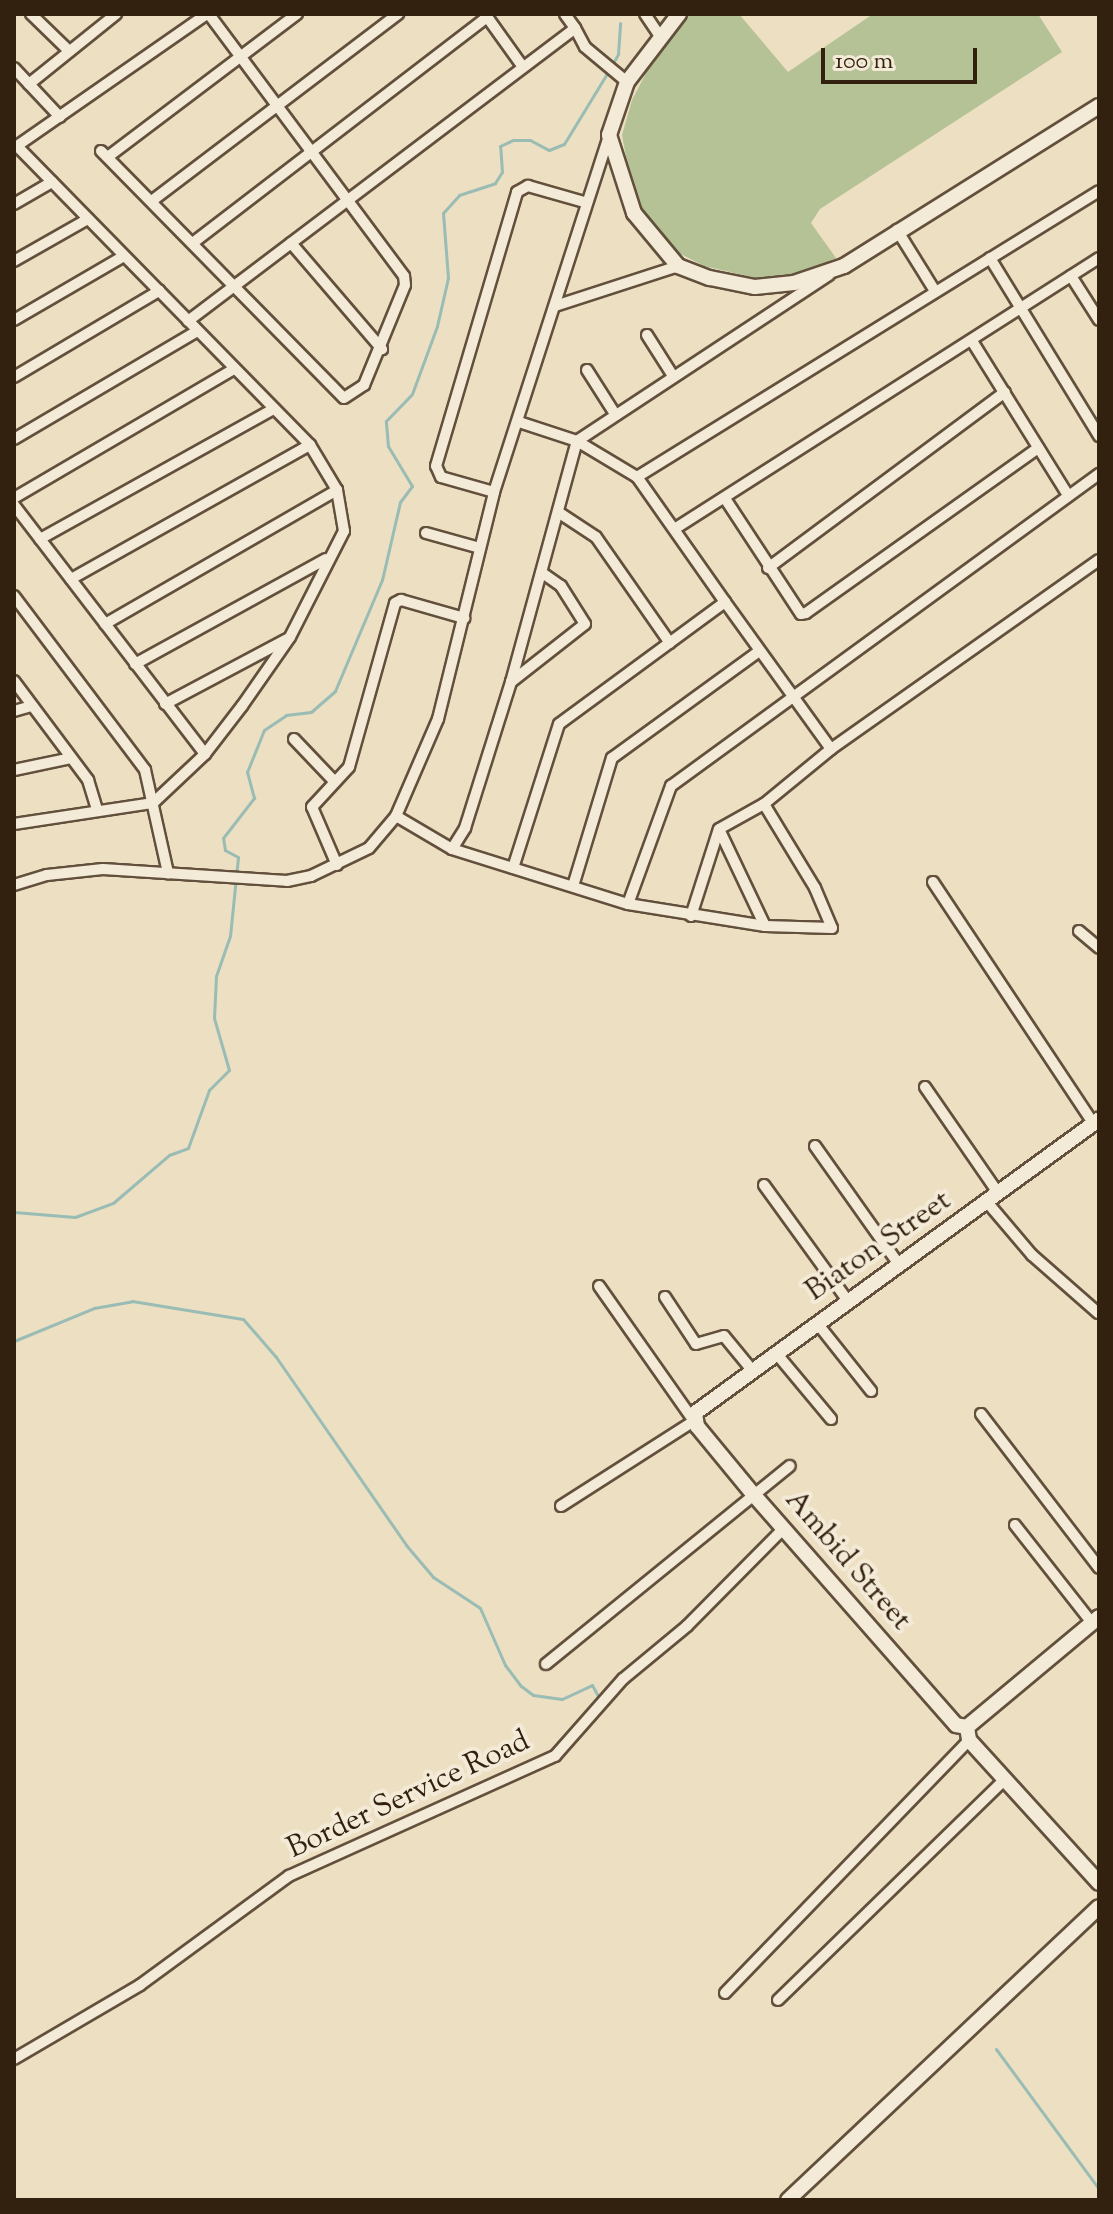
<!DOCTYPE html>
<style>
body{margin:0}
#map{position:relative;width:1113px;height:2214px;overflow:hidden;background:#eddfc2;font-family:"Sorts Mill Goudy",serif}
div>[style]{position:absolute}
.green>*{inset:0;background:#b5c296}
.stream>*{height:3px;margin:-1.5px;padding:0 1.5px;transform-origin:1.5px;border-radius:1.5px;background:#99bcb5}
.roads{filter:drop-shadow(2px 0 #62503c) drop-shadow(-2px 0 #62503c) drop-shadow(0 2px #62503c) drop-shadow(0 -2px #62503c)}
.street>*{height:10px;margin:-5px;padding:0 5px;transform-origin:5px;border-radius:5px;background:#f3ead7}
.secondary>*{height:14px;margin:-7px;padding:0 7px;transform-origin:7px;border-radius:7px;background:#f3ead7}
span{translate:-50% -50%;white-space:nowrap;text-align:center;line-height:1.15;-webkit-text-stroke:8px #f3ead7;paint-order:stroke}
.street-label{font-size:30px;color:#33210f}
.frame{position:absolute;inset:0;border:16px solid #33210f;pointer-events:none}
.scale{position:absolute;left:821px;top:48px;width:156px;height:36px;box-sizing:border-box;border:4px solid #33210f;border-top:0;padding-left:10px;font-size:24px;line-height:28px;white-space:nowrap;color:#33210f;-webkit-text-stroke:6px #f3ead7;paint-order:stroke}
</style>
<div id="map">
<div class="green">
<div style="clip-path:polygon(690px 14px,739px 14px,788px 72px,873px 14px,1038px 14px,1062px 52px,820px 209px,811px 223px,836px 258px,801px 274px,756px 278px,704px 266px,679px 253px,639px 211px,630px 179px,622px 135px,632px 100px,658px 50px)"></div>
</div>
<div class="stream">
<div style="left:612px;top:65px;width:13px;rotate:-61deg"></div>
<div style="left:618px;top:54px;width:31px;rotate:-86deg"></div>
<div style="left:14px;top:1212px;width:61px;rotate:4.7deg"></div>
<div style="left:75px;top:1217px;width:40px;rotate:-20.2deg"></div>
<div style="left:113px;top:1203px;width:74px;rotate:-40.6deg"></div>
<div style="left:169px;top:1155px;width:20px;rotate:-20deg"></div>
<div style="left:188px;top:1148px;width:62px;rotate:-70.1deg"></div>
<div style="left:209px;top:1090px;width:28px;rotate:-45deg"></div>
<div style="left:229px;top:1070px;width:54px;rotate:-106.1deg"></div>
<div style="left:214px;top:1018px;width:42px;rotate:-87.3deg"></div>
<div style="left:216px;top:976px;width:42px;rotate:-70.7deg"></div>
<div style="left:230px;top:936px;width:79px;rotate:-84.2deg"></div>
<div style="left:238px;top:857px;width:15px;rotate:-152deg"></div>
<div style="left:225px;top:850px;width:12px;rotate:-99deg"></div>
<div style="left:223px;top:838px;width:51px;rotate:-52.2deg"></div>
<div style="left:254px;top:798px;width:27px;rotate:-105deg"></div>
<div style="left:247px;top:772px;width:45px;rotate:-68deg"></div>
<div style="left:264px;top:730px;width:27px;rotate:-34deg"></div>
<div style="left:286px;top:715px;width:25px;rotate:-7deg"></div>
<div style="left:311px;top:712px;width:32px;rotate:-41deg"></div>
<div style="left:335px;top:691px;width:121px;rotate:-67.1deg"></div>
<div style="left:382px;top:580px;width:80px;rotate:-77deg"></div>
<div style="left:400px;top:502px;width:20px;rotate:-53deg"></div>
<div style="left:412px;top:486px;width:47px;rotate:-121deg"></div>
<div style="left:388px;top:446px;width:25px;rotate:-95deg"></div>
<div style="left:386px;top:421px;width:37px;rotate:-46deg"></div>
<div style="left:412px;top:394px;width:72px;rotate:-69.8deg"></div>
<div style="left:437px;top:326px;width:49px;rotate:-77.1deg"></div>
<div style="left:448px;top:278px;width:65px;rotate:-94.4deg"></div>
<div style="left:443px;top:213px;width:24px;rotate:-48deg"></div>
<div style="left:459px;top:195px;width:38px;rotate:-18deg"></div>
<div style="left:495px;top:183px;width:13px;rotate:-58deg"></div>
<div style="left:502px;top:172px;width:26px;rotate:-94deg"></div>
<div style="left:500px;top:146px;width:14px;rotate:-25deg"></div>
<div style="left:513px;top:140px;width:17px"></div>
<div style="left:530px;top:140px;width:21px;rotate:28deg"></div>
<div style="left:549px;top:150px;width:16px;rotate:-22deg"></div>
<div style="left:564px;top:144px;width:84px;rotate:-58.6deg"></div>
<div style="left:14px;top:1341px;width:87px;rotate:-22.4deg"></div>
<div style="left:94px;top:1308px;width:39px;rotate:-10deg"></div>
<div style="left:132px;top:1301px;width:112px;rotate:9.2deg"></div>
<div style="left:243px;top:1319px;width:50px;rotate:49deg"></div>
<div style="left:276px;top:1357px;width:229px;rotate:55.3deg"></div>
<div style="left:406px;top:1545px;width:42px;rotate:49.8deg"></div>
<div style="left:433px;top:1577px;width:56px;rotate:33.4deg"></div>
<div style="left:480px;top:1608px;width:62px;rotate:66.3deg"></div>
<div style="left:505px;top:1665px;width:26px;rotate:53deg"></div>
<div style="left:521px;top:1686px;width:15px;rotate:37deg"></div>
<div style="left:533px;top:1695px;width:29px;rotate:8deg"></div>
<div style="left:562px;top:1699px;width:33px;rotate:-25deg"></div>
<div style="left:592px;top:1685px;width:13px;rotate:61deg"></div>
<div style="left:996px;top:2049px;width:174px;rotate:53.7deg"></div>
</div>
<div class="roads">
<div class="street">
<div style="left:31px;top:14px;width:53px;rotate:44.2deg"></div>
<div style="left:485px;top:14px;width:65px;rotate:54.4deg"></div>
<div style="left:645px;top:14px;width:25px;rotate:56deg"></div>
<div style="left:575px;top:28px;width:21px;rotate:62deg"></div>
<div style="left:585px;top:47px;width:55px;rotate:39.8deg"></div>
<div style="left:14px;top:68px;width:67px;rotate:46.8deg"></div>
<div style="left:29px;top:84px;width:112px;rotate:-38.8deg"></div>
<div style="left:14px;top:148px;width:235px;rotate:-34.8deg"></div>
<div style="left:101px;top:151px;width:346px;rotate:45.5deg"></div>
<div style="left:344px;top:398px;width:24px;rotate:-33deg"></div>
<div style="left:364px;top:385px;width:108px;rotate:-67.7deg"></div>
<div style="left:405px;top:285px;width:9px;rotate:-96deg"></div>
<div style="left:404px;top:276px;width:327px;rotate:-126.7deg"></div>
<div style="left:109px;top:156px;width:236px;rotate:-37.1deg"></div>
<div style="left:153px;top:200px;width:308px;rotate:-37.2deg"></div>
<div style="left:14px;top:204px;width:44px;rotate:-30.1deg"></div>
<div style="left:897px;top:230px;width:72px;rotate:58.1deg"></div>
<div style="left:194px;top:242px;width:369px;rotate:-37.5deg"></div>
<div style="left:291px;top:243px;width:140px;rotate:49.4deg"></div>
<div style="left:990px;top:258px;width:209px;rotate:58.5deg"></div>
<div style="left:14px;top:261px;width:85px;rotate:-29.6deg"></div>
<div style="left:1071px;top:276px;width:52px;rotate:57.5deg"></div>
<div style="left:555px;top:306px;width:129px;rotate:-18deg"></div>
<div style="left:14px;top:320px;width:127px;rotate:-30.2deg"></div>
<div style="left:188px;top:321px;width:485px;rotate:-37.1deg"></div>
<div style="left:575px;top:28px;width:17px;rotate:-126deg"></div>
<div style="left:647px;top:335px;width:49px;rotate:57.6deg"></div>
<div style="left:972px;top:341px;width:181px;rotate:58.1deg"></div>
<div style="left:587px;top:370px;width:52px;rotate:57.5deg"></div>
<div style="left:14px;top:377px;width:169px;rotate:-30.7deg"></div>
<div style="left:159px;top:291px;width:203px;rotate:-134.4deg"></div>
<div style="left:14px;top:439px;width:212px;rotate:-30.5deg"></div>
<div style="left:637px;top:477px;width:543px;rotate:-31.76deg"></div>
<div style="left:494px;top:492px;width:55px;rotate:-164.2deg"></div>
<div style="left:441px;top:477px;width:12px;rotate:-114deg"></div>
<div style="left:436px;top:466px;width:286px;rotate:-73.5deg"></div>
<div style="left:517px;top:192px;width:13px;rotate:-29deg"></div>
<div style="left:528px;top:186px;width:58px;rotate:15.9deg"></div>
<div style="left:14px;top:498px;width:255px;rotate:-30.4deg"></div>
<div style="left:726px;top:500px;width:136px;rotate:56.7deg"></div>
<div style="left:801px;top:614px;width:5px;rotate:-11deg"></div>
<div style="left:806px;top:613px;width:285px;rotate:-35.4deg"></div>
<div style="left:14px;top:505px;width:314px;rotate:52.5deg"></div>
<div style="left:558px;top:512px;width:45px;rotate:33.3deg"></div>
<div style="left:596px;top:537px;width:129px;rotate:55.1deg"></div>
<div style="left:676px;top:528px;width:502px;rotate:-32.55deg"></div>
<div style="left:426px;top:533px;width:56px;rotate:15.5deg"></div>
<div style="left:40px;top:539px;width:268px;rotate:-29.1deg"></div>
<div style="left:768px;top:568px;width:295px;rotate:-36.6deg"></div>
<div style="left:71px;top:579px;width:274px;rotate:-29.3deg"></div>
<div style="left:14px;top:596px;width:218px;rotate:53deg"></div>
<div style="left:145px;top:770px;width:106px;rotate:77.4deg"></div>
<div style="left:725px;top:602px;width:181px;rotate:54.2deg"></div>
<div style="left:105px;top:624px;width:268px;rotate:-30deg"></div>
<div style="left:135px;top:664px;width:218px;rotate:-28.8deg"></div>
<div style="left:14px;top:681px;width:124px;rotate:53.2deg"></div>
<div style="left:88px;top:780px;width:31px;rotate:73deg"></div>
<div style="left:511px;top:682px;width:94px;rotate:-38.1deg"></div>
<div style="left:585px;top:624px;width:45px;rotate:-122.3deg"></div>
<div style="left:561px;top:586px;width:24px;rotate:-145deg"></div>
<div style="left:165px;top:704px;width:138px;rotate:-28deg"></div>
<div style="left:14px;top:711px;width:19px;rotate:-16deg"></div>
<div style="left:294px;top:739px;width:59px;rotate:46.4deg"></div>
<div style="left:14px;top:770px;width:58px;rotate:-11.9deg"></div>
<div style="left:764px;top:804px;width:98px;rotate:58.7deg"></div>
<div style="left:815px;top:888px;width:43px;rotate:67deg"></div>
<div style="left:832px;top:928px;width:67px;rotate:-178.3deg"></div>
<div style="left:396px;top:816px;width:65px;rotate:30.5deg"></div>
<div style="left:452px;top:849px;width:184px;rotate:17.4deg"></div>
<div style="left:628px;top:904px;width:139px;rotate:9.1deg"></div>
<div style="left:765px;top:926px;width:107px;rotate:-115.4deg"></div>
<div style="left:14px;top:824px;width:141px;rotate:-8.6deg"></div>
<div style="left:153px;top:803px;width:71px;rotate:-43.3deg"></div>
<div style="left:205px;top:754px;width:61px;rotate:-52.4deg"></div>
<div style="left:242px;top:706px;width:84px;rotate:-55.2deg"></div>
<div style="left:290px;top:637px;width:119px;rotate:-63deg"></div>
<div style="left:344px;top:531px;width:42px;rotate:-99.7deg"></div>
<div style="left:337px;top:490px;width:52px;rotate:-121deg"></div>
<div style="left:310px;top:445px;width:216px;rotate:-134.4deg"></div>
<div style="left:452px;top:849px;width:25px;rotate:-58deg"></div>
<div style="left:465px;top:828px;width:153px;rotate:-72.5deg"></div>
<div style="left:511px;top:682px;width:250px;rotate:-74.7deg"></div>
<div style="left:577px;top:441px;width:302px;rotate:-33.4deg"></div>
<div style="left:337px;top:865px;width:63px;rotate:-113.3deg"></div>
<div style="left:312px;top:807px;width:54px;rotate:-47.2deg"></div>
<div style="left:349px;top:767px;width:170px;rotate:-74.3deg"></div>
<div style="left:395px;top:603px;width:7px;rotate:-27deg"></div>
<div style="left:401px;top:600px;width:66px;rotate:15.9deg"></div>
<div style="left:513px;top:868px;width:151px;rotate:-72.3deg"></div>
<div style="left:559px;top:724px;width:206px;rotate:-36.3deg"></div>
<div style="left:725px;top:602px;width:153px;rotate:-125.1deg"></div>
<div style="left:637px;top:477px;width:70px;rotate:-149deg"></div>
<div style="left:577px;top:441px;width:61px;rotate:-161.9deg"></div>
<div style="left:933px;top:882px;width:289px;rotate:56.4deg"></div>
<div style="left:14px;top:885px;width:34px;rotate:-17deg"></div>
<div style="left:47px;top:875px;width:56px;rotate:-6.1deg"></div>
<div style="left:103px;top:869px;width:184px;rotate:3.7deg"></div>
<div style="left:287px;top:881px;width:25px;rotate:-12deg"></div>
<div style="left:311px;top:876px;width:64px;rotate:-25.8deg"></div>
<div style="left:369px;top:848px;width:42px;rotate:-49.8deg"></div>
<div style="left:396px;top:816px;width:106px;rotate:-66.6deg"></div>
<div style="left:438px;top:719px;width:234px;rotate:-76.1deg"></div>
<div style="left:494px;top:492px;width:375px;rotate:-72.1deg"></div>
<div style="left:573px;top:886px;width:134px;rotate:-73.1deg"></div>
<div style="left:612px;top:758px;width:180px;rotate:-36deg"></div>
<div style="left:628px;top:904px;width:126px;rotate:-70deg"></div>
<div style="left:671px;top:786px;width:530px;rotate:-36.09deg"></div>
<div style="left:691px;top:916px;width:91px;rotate:-72.2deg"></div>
<div style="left:719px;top:829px;width:51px;rotate:-29.1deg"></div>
<div style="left:764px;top:804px;width:87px;rotate:-39.4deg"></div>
<div style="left:831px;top:749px;width:328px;rotate:-35.2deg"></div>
<div style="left:1079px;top:931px;width:26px;rotate:40deg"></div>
<div style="left:925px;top:1087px;width:129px;rotate:55.4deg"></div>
<div style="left:815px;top:1146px;width:147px;rotate:54.7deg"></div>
<div style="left:764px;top:1185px;width:143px;rotate:54.1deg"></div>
<div style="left:987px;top:1202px;width:70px;rotate:49.7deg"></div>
<div style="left:1032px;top:1255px;width:88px;rotate:41.3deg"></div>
<div style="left:665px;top:1297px;width:56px;rotate:56.6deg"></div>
<div style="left:696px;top:1344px;width:29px;rotate:-16deg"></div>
<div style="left:724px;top:1336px;width:44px;rotate:50.5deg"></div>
<div style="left:817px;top:1323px;width:87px;rotate:51.5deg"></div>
<div style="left:776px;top:1353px;width:86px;rotate:50.2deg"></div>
<div style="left:981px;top:1414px;width:194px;rotate:52.5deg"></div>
<div style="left:561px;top:1506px;width:158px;rotate:-32.6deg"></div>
<div style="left:694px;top:1421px;width:165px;rotate:-125.1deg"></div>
<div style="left:1015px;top:1525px;width:125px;rotate:51.8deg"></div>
<div style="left:546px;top:1664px;width:314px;rotate:-39.1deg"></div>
<div style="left:725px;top:1993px;width:351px;rotate:-46deg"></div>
<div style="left:778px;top:2000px;width:315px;rotate:-44.2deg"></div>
<div style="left:14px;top:2059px;width:146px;rotate:-30.4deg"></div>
<div style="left:140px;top:1985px;width:185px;rotate:-36.2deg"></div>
<div style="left:289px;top:1876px;width:292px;rotate:-24.3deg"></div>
<div style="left:555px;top:1756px;width:103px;rotate:-48.6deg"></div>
<div style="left:623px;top:1679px;width:83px;rotate:-39.6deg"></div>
<div style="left:687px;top:1626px;width:138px;rotate:-45.3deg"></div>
</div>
<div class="secondary">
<div style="left:679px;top:14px;width:86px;rotate:127.4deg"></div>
<div style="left:627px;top:82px;width:56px;rotate:108.8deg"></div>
<div style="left:609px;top:135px;width:82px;rotate:72.2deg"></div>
<div style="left:634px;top:213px;width:69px;rotate:50.3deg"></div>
<div style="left:678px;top:266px;width:34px;rotate:21deg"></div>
<div style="left:710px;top:278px;width:46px;rotate:11.3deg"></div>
<div style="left:755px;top:287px;width:39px;rotate:-6deg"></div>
<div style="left:794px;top:283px;width:53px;rotate:-18.8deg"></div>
<div style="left:844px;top:266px;width:301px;rotate:-32.1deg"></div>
<div style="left:967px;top:1727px;width:11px;rotate:-170deg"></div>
<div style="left:956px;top:1725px;width:308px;rotate:-131.3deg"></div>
<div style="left:753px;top:1494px;width:88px;rotate:-129.5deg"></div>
<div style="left:697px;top:1426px;width:13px;rotate:-99deg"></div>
<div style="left:695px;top:1413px;width:500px;rotate:-36deg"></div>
<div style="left:967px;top:1727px;width:13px;rotate:81deg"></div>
<div style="left:969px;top:1740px;width:193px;rotate:47.7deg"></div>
<div style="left:967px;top:1727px;width:172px;rotate:-39.8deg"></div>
<div style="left:788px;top:2200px;width:427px;rotate:-43.3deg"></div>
</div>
</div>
<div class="street-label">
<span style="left:879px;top:1247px;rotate:-35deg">Biaton Street</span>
<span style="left:847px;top:1561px;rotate:49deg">Ambid Street</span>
<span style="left:409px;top:1796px;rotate:-25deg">Border Service Road</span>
</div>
<div class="frame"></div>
<div class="scale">100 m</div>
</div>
